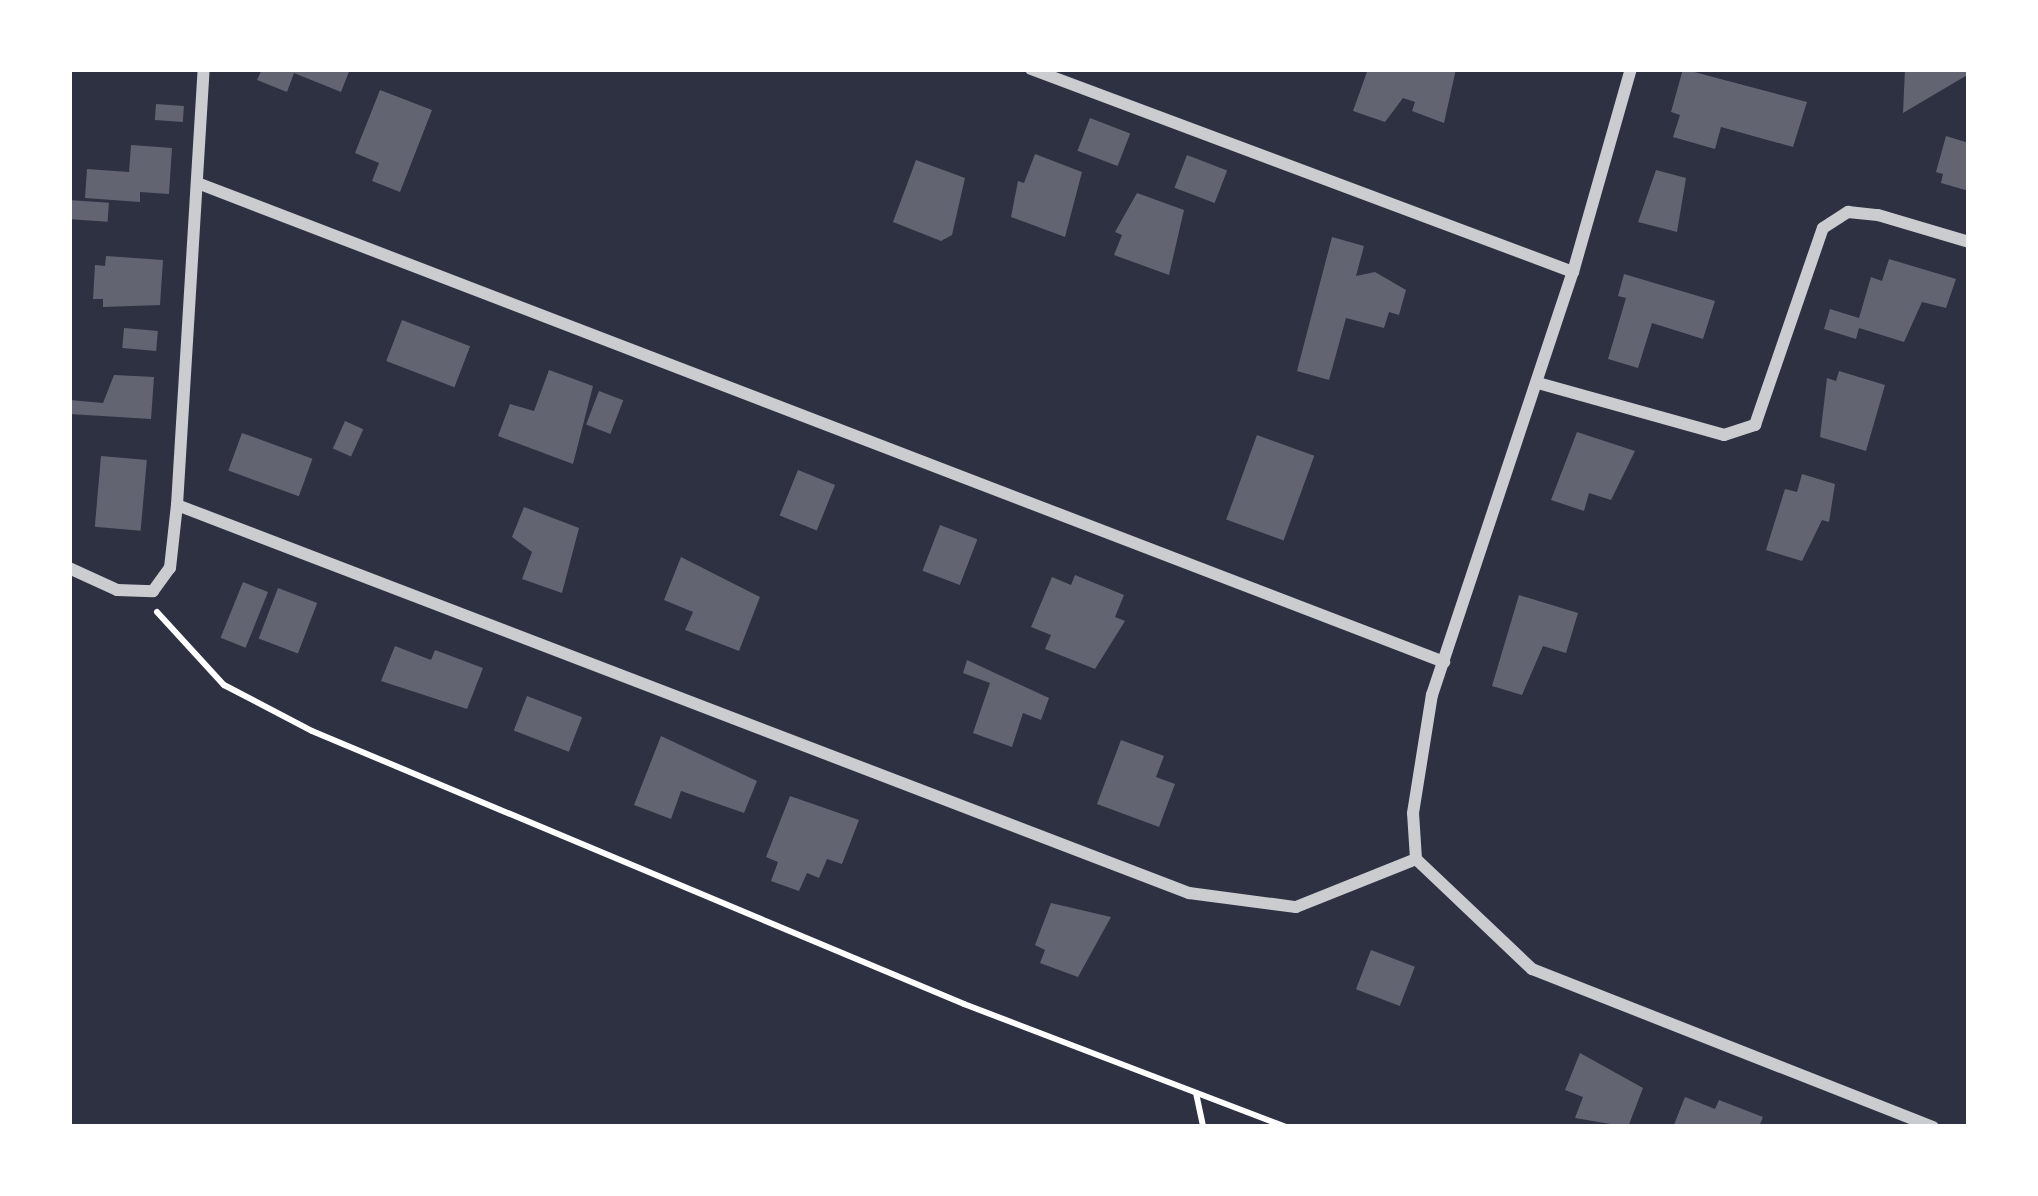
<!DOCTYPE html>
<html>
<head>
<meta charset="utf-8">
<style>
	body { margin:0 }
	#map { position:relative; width:2038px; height:1196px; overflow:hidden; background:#2d3142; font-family:"PT Sans",sans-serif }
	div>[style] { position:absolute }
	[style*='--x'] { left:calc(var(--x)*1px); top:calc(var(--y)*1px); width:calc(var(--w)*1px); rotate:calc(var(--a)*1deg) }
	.building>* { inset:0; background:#626471; transform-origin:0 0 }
	.path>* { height:6px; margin:-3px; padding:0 3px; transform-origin:3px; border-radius:3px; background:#fff }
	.minor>* { height:12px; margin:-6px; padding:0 6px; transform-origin:6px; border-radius:6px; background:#caccd0 }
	span { translate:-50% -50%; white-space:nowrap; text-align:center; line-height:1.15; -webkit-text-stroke:10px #fff; paint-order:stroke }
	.frame { position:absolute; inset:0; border:72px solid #fff; pointer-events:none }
</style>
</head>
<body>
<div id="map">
	<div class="building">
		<div style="clip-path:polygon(262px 69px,350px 69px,341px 92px,294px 73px,287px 92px,257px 80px)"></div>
		<div style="clip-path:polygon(1368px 69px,1456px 69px,1444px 123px,1412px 111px,1415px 102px,1403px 98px,1385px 122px,1353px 111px)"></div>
		<div style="clip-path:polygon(1683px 69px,1807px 102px,1793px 147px,1721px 127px,1715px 149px,1673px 137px,1680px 115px,1671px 112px)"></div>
		<div style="clip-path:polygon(1905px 69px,1969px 69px,1969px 74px,1903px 113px)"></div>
		<div style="clip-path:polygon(380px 90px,432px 110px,400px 192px,372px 181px,379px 163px,355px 153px)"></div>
		<div style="left:156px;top:104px;width:28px;height:16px;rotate:4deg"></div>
		<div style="left:1090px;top:118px;width:43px;height:35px;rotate:21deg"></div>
		<div style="clip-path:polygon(1946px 136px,1969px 143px,1969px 191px,1941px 183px,1943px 174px,1936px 172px)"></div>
		<div style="clip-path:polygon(131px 145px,172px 148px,169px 194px,140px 192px,140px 202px,85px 198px,87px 169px,129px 172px)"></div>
		<div style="clip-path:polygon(1035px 154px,1082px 172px,1065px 237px,1011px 217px,1018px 181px,1024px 183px)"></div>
		<div style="left:1187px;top:155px;width:43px;height:35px;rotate:21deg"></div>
		<div style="clip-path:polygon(916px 160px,965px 178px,952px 235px,941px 241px,893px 222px)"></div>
		<div style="clip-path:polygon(1656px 170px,1686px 178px,1677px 232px,1638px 222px)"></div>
		<div style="clip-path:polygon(1137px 193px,1184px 210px,1169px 275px,1114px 255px,1122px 235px,1115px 232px)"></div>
		<div style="left:69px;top:200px;width:40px;height:19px;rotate:4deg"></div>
		<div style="clip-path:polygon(1332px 237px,1364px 246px,1356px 276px,1375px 272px,1406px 290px,1399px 315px,1389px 312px,1384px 328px,1346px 318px,1329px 380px,1297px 371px)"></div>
		<div style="clip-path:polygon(106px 256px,163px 260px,160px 305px,103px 307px,103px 299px,93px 299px,95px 265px,105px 266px)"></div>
		<div style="clip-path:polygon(1889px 259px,1956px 279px,1946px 308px,1922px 302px,1904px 342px,1859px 328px,1856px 339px,1824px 329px,1830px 309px,1859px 318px,1871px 277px,1882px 281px)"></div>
		<div style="clip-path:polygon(1624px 274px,1715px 301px,1703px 339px,1652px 323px,1638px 368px,1608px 359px,1626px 298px,1618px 296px)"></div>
		<div style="left:402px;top:320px;width:73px;height:44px;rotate:21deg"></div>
		<div style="left:124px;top:328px;width:34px;height:20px;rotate:5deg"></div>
		<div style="clip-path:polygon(549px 370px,593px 386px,573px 464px,498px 436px,510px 404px,534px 411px)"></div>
		<div style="clip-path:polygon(1839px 371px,1885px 385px,1866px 451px,1820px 437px,1827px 378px,1836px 381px)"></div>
		<div style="clip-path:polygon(114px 375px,154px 377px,151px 419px,69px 414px,70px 400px,103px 403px)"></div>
		<div style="left:599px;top:391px;width:26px;height:36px;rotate:21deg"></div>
		<div style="left:345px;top:421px;width:20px;height:30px;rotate:24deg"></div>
		<div style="clip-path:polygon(1577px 432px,1635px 451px,1611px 500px,1589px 493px,1584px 511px,1551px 500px)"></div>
		<div style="left:242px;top:433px;width:75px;height:40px;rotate:20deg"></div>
		<div style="left:1257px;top:435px;width:61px;height:90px;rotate:20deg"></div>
		<div style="left:101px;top:456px;width:46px;height:71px;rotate:5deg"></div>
		<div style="left:798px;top:470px;width:40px;height:49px;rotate:22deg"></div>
		<div style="clip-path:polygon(1802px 474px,1835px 484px,1829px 522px,1822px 520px,1802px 561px,1766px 550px,1785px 489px,1797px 492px)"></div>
		<div style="clip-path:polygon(524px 507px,579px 528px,562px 593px,522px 579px,532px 552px,512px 537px)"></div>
		<div style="left:940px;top:525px;width:40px;height:49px;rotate:21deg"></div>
		<div style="clip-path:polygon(681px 557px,760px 597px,739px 651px,685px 630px,693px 612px,664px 600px)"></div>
		<div style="clip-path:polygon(1075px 575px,1124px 595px,1115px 617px,1125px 621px,1095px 669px,1045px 649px,1051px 635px,1031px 627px,1052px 577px,1071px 585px)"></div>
		<div style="left:243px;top:582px;width:27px;height:60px;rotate:22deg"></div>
		<div style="left:278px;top:588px;width:42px;height:54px;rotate:21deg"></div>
		<div style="clip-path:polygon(1519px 595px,1578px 613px,1566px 653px,1543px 646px,1522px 695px,1492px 686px)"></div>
		<div style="clip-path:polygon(395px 646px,431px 660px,435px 650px,483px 668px,467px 709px,381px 681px)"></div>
		<div style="clip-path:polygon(967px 660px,1049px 698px,1041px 720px,1023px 713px,1012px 747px,973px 733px,990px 683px,963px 673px)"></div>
		<div style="left:527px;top:696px;width:59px;height:37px;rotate:21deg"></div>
		<div style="clip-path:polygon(661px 736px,757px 781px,744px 813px,681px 791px,671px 819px,634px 805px)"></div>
		<div style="clip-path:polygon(1121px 740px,1164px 756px,1156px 777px,1175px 784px,1159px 827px,1097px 804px)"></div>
		<div style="clip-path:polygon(790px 796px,859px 820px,842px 864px,827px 859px,819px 878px,807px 873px,799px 891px,771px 881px,778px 862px,766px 857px)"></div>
		<div style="clip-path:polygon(1051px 903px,1111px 917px,1078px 977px,1040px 963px,1045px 950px,1035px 945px)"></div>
		<div style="left:1371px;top:950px;width:47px;height:42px;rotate:21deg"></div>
		<div style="clip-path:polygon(1580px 1053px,1643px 1088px,1628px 1127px,1575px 1118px,1583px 1097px,1565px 1090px)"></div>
		<div style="clip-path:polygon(1685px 1097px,1715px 1109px,1719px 1100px,1763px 1117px,1759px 1127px,1673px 1127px)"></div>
	</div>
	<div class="path">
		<div style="--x:157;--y:612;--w:99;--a:47.5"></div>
		<div style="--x:224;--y:685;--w:99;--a:27.6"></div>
		<div style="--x:312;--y:731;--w:707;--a:22.72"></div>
		<div style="--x:964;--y:1004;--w:345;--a:20.9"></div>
		<div style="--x:1196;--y:1093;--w:35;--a:78"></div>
	</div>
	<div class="minor">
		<div style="--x:1031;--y:69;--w:579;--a:20.53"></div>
		<div style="--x:200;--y:184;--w:1333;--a:21.02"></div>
		<div style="--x:1538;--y:383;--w:193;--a:15.6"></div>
		<div style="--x:1724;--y:435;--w:33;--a:-18"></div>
		<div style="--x:1755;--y:425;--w:208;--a:-71"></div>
		<div style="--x:1823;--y:228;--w:30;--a:-33"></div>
		<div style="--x:1848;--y:212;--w:30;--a:6"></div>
		<div style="--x:1878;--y:215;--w:95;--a:16.5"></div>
		<div style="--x:177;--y:505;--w:437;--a:-86.5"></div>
		<div style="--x:69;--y:568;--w:53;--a:24.6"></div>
		<div style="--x:117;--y:590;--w:36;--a:2"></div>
		<div style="--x:153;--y:591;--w:29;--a:-54"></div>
		<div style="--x:170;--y:568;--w:63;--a:-83.7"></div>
		<div style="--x:177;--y:505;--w:1084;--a:20.98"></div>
		<div style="--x:1189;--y:893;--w:108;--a:7.5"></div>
		<div style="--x:1296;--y:907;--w:129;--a:-21.8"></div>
		<div style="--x:1416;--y:859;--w:160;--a:43.5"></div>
		<div style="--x:1532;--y:969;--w:431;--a:21.5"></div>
		<div style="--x:1416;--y:859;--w:46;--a:-93.7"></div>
		<div style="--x:1413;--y:813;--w:120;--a:-80.9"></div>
		<div style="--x:1432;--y:695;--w:446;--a:-71.6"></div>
		<div style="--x:1573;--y:272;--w:211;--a:-74.1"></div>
	</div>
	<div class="frame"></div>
</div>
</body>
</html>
